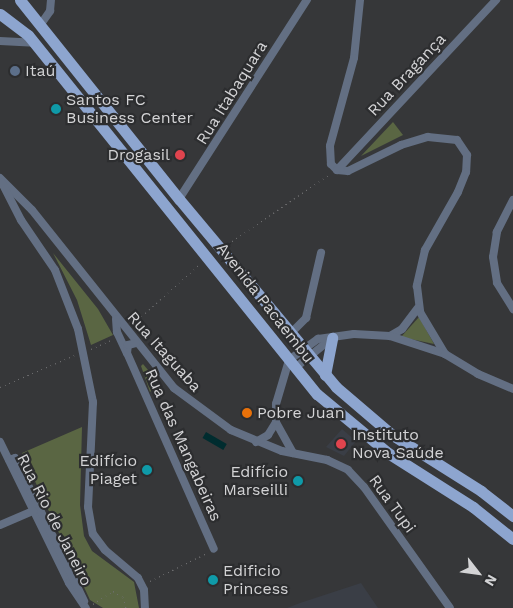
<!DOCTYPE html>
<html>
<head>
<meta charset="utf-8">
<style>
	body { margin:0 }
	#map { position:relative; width:513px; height:608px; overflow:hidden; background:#363739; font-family:"Work Sans",sans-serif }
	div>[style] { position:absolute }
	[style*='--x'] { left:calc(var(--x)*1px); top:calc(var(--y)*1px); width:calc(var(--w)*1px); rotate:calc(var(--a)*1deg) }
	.built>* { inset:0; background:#3a3e46 }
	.green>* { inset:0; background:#5a6643 }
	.water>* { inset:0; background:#002c2f; transform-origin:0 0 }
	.path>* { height:1px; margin-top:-0.5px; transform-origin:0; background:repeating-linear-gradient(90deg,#707072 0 1px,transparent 0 5px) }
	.street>* { height:8px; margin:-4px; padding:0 4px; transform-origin:4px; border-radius:4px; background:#636f83 }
	.primary>* { height:11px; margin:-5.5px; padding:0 5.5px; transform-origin:5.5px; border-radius:5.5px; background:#8da5cf }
	.dots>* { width:14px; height:14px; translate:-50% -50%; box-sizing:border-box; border:2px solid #2c2d2f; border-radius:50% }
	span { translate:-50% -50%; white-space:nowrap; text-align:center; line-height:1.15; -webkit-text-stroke:4.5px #2c2d2f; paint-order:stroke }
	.poi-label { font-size:16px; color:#d3d3d5 }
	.left { translate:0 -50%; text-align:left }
	.right { translate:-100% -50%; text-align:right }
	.street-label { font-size:16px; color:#d3d3d5 }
	.north { position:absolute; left:453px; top:548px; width:50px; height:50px; -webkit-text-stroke:4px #2c2d2f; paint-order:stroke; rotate:120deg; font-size:14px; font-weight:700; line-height:20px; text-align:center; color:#d3d3d5 }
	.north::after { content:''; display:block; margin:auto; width:18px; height:22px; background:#d3d3d5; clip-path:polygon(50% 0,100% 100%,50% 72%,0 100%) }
</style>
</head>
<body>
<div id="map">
	<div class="built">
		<div style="clip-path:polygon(342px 429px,356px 441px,344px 456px,326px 447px)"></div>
		<div style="clip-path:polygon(361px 583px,378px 608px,287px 608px,300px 603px)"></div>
	</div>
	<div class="green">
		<div style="clip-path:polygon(393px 122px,403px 135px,361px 156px)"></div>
		<div style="clip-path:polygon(53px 253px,98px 309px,113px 335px,91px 345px,77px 300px)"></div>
		<div style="clip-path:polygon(419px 317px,433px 342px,434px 344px,401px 337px)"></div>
		<div style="clip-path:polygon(143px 364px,159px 383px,150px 392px,141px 366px)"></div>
		<div style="clip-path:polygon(82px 427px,80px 505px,84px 536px,92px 551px,134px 582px,139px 608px,103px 608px,90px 600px,22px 453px)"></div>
	</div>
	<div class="water">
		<div style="left:206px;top:432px;width:24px;height:7px;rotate:30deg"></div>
	</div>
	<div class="path">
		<div style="--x:228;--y:244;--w:124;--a:-34.5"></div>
		<div style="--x:134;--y:323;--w:89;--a:-41.8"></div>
		<div style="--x:91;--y:349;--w:22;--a:-24"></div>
		<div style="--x:0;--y:387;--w:82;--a:-23.1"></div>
		<div style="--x:150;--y:581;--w:64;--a:-26.2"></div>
		<div style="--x:93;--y:604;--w:24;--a:-33"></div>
		<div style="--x:113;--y:591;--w:12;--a:31"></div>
		<div style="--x:123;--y:597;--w:11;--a:75"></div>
	</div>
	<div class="street">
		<div style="--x:360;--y:0;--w:58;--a:95.9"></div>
		<div style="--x:354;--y:58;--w:91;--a:105.3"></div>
		<div style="--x:330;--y:146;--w:18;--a:87"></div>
		<div style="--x:331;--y:164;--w:8;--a:45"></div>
		<div style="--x:337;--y:170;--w:11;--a:5"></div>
		<div style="--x:348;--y:171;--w:59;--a:-26.1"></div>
		<div style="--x:401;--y:145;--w:28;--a:-17"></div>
		<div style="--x:428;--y:137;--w:29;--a:6"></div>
		<div style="--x:457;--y:140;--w:18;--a:56"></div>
		<div style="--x:467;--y:155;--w:17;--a:93"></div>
		<div style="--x:466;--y:172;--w:22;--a:112"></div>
		<div style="--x:458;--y:192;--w:67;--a:119.6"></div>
		<div style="--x:425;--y:250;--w:37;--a:103"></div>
		<div style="--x:417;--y:286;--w:26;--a:83"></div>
		<div style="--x:420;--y:312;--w:49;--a:59.2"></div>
		<div style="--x:41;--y:24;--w:16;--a:-55"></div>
		<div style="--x:50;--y:11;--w:11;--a:-85"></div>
		<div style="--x:0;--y:41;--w:34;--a:3"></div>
		<div style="--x:337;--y:170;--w:233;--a:-46.9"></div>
		<div style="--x:0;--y:178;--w:45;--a:45"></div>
		<div style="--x:32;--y:210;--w:228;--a:51.4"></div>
		<div style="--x:174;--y:388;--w:71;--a:36.4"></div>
		<div style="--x:231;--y:430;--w:55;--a:22.4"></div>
		<div style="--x:282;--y:451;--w:46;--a:11.3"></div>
		<div style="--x:327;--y:460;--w:23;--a:25"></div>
		<div style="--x:348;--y:470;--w:23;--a:47"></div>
		<div style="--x:364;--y:487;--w:148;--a:54.6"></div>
		<div style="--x:2;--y:183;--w:42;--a:62.8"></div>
		<div style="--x:21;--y:220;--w:60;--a:55.8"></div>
		<div style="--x:55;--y:270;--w:63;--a:68.7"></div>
		<div style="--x:78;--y:329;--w:75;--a:78.4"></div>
		<div style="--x:93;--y:402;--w:105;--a:92.7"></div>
		<div style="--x:88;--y:507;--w:27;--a:80"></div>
		<div style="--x:93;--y:534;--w:20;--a:53"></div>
		<div style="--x:105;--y:550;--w:43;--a:40.3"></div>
		<div style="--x:138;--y:578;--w:13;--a:63"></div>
		<div style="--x:144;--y:590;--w:18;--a:87"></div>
		<div style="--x:179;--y:199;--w:237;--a:-57.3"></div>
		<div style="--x:513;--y:200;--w:36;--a:117"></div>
		<div style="--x:497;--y:232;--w:25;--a:99"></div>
		<div style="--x:493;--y:257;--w:26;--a:81"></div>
		<div style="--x:497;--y:283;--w:31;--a:58"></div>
		<div style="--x:116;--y:319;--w:13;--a:86"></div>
		<div style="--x:117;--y:332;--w:23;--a:65"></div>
		<div style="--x:127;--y:353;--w:8;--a:-83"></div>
		<div style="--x:128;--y:345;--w:8;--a:-14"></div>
		<div style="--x:290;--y:334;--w:23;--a:-45"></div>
		<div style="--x:306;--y:318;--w:67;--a:-77"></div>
		<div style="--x:390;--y:336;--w:14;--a:-30"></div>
		<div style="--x:402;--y:329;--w:26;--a:-53"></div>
		<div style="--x:127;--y:353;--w:214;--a:66.1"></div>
		<div style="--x:295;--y:368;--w:48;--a:-39"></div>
		<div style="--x:0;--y:442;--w:157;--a:63.9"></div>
		<div style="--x:69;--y:583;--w:30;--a:56"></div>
		<div style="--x:256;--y:442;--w:14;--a:-30"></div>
		<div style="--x:268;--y:435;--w:15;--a:-58"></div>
		<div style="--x:293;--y:453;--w:35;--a:-119"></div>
		<div style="--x:276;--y:422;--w:18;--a:-90"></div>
		<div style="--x:276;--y:404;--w:46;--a:-73.5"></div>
		<div style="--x:289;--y:360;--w:36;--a:-36"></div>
		<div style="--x:318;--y:339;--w:36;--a:-8"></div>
		<div style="--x:354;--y:334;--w:36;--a:3"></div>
		<div style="--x:390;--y:336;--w:58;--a:18.1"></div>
		<div style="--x:445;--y:354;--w:39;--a:31"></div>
		<div style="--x:478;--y:374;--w:38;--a:23"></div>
		<div style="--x:9;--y:460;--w:6;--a:-18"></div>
		<div style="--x:15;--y:458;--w:159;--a:64.2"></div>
		<div style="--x:0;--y:525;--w:36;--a:-23"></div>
	</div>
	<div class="primary">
		<div style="--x:20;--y:0;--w:255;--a:51.4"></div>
		<div style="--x:179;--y:199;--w:245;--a:50.1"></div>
		<div style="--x:336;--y:387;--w:72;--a:40.5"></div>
		<div style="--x:391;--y:434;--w:107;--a:32.3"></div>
		<div style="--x:481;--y:491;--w:41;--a:38"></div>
		<div style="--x:0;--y:14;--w:35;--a:37"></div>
		<div style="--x:28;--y:35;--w:461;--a:51.2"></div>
		<div style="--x:317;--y:394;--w:92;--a:39.7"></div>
		<div style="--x:388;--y:453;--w:101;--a:32.4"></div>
		<div style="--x:473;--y:507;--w:51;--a:38.7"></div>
		<div style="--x:325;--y:375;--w:38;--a:-79"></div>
	</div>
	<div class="dots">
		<div style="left:15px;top:71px;background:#5c6f8a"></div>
		<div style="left:56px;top:109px;background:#0f9aa8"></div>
		<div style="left:180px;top:155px;background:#e0444e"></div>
		<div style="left:247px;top:413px;background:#e8710a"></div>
		<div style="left:341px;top:444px;background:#e0444e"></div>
		<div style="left:147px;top:470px;background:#0f9aa8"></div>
		<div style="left:298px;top:481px;background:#0f9aa8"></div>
		<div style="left:213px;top:580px;background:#0f9aa8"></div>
	</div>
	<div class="poi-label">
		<span class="left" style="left:25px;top:71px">Itaú</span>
		<span class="left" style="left:66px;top:109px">Santos FC<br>Business Center</span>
		<span class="right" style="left:170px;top:155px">Drogasil</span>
		<span class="left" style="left:257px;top:413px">Pobre Juan</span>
		<span class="left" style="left:352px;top:444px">Instituto<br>Nova Saúde</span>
		<span class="right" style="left:137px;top:470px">Edifício<br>Piaget</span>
		<span class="right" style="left:288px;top:481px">Edifício<br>Marseilli</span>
		<span class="left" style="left:223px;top:580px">Edificio<br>Princess</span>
	</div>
	<div class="street-label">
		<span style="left:407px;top:75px;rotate:-47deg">Rua Bragança</span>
		<span style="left:232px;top:93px;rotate:-58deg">Rua Itabaquara</span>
		<span style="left:265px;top:303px;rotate:52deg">Avenida Pacaembu</span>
		<span style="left:164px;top:352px;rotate:48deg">Rua Itaguaba</span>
		<span style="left:183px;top:445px;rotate:66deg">Rua das Mangabeiras</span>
		<span style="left:392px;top:504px;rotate:54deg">Rua Tupi</span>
		<span style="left:54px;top:520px;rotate:63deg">Rua Rio de Janeiro</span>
	</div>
	<div class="north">N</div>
</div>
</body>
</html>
